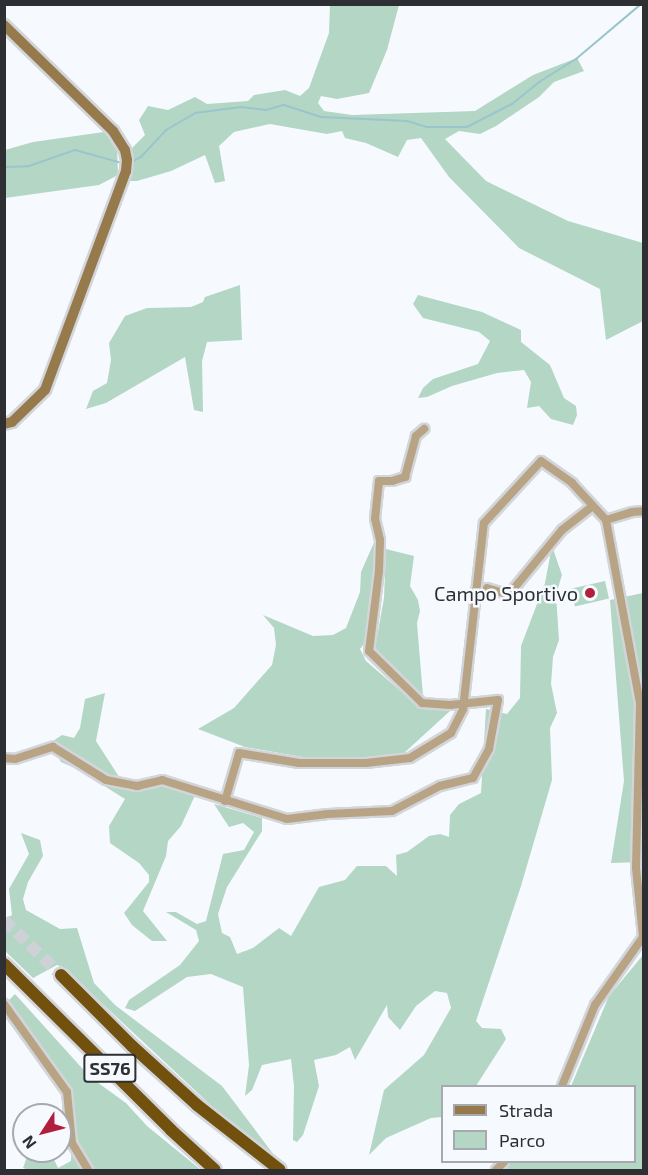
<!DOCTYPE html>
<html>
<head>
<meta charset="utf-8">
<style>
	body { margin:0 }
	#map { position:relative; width:648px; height:1175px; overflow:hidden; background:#f6faff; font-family:"Exo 2",sans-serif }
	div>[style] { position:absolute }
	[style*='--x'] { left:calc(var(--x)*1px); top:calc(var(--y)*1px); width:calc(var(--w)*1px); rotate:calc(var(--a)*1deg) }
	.green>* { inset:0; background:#b3d6c5; transform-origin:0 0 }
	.stream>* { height:2px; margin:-1px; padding:0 1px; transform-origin:1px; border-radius:1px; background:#9ac5cd }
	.trunk-tunnel>* { height:12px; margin-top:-6px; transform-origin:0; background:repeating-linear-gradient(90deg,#ced1d6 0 12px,transparent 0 18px) }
	.roads { filter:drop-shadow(2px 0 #d2d5da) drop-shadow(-2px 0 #d2d5da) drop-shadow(0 2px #d2d5da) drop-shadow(0 -2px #d2d5da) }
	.minor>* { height:8px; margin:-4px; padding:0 4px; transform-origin:4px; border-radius:4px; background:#b8a485 }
	.secondary>* { height:10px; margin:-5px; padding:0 5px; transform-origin:5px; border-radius:5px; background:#977a4c }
	.trunk>* { height:12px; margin:-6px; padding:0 6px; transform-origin:6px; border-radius:6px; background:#72500e }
	.dots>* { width:16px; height:16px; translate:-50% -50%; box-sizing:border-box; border:3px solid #f6faff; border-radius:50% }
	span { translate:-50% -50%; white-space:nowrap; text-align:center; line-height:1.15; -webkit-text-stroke:5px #f6faff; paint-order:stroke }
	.shield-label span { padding:2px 4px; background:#f6faff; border:2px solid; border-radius:4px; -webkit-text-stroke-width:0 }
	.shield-label { font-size:18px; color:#2d2f32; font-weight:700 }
	.poi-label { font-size:20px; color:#2d2f32 }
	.right { translate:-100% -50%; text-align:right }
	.frame { position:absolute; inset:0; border:6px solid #2d2f32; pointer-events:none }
	.legend { position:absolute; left:441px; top:1085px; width:195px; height:78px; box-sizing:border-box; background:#f6faff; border:2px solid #a6a9ad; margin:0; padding:8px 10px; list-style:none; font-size:18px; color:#2d2f32 }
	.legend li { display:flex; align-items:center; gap:12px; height:30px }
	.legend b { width:30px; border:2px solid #a6a9ad }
	.north { position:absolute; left:12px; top:1103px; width:60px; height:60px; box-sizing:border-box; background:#f6faff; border:2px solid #a6a9ad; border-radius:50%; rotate:234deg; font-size:16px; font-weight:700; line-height:24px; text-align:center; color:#2d2f32 }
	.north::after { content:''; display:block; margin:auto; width:21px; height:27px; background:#b21f3d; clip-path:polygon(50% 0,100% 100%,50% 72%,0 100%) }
</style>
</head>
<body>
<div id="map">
	<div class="green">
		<div style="clip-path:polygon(330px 5px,399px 5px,387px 50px,369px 93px,337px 99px,321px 96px,318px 103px,324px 111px,352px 115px,475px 111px,533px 75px,577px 58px,584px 71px,554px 82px,539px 97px,496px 126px,480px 134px,459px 131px,445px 139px,486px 181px,568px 221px,643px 243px,643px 321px,606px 340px,600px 289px,519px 248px,449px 177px,421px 138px,407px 140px,398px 157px,366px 143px,345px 138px,342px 131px,327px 134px,270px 124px,234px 132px,219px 146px,225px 181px,215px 183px,205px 155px,171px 171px,137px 181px,128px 181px,131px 172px,132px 148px,145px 135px,139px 120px,148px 106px,168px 110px,195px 97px,207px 104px,248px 101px,254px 95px,285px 90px,300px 96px,309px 88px,329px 33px)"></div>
		<div style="clip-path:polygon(104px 132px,117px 145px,118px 175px,99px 185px,5px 198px,5px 150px,33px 142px)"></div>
		<div style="clip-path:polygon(240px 285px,242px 340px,207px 342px,202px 361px,203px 412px,194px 410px,185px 357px,106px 403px,86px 409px,93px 391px,107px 383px,111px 360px,109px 343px,125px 316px,147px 308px,191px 307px,203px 302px,205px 297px)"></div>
		<div style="clip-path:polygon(418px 295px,482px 312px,521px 330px,521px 342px,550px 365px,564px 398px,576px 406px,577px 415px,573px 425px,551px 419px,539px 406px,527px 408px,531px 382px,524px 370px,497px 373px,452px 386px,427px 397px,418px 398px,423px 388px,433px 379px,478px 364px,490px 341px,479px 332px,423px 318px,413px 304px)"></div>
		<div style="clip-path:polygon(376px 538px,376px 573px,367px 640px,360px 649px,366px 661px,418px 706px,450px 711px,404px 753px,395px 757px,342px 764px,245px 747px,198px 729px,234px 708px,272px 665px,276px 645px,274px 628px,263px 615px,313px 636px,333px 635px,346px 628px,360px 592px,361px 572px)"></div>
		<div style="clip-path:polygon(552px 546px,562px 575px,556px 594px,559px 640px,553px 657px,551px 684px,557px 713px,550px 728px,552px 780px,521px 886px,476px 1021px,482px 1028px,501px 1029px,506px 1039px,476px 1086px,442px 1086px,442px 1117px,431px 1118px,386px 1138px,369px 1155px,384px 1090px,424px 1055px,451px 1008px,447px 993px,435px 991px,416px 1006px,400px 1030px,388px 1017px,387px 1005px,355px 1060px,350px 1047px,336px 1055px,314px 1060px,319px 1086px,303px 1135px,297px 1142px,293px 1140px,294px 1086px,291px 1059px,262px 1065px,252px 1090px,245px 1096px,249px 1065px,243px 987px,211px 974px,187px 977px,135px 1011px,125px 1008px,129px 1000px,180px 965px,199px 941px,196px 930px,166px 912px,176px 912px,197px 924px,206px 921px,223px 854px,244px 850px,254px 832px,243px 823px,229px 827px,214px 804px,262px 818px,262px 831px,227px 887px,218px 914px,222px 933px,230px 937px,237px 954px,253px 948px,279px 928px,291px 936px,319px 887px,345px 880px,357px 866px,386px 866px,397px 876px,396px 855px,407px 852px,429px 836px,440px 834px,449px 837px,450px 815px,459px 804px,481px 793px,486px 709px,507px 714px,520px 698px,521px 646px,545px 583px)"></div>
		<div style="clip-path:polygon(386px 549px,414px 556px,410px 586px,418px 600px,420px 611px,417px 623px,423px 696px,375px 648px,384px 598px)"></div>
		<div style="left:605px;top:581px;width:18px;height:35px;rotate:77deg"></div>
		<div style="clip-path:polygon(643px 593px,643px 862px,611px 863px,624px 781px,610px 600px)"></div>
		<div style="clip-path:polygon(105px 693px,96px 741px,123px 783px,172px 783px,197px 791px,181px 826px,168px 841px,166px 856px,143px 911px,167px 941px,152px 941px,132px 925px,124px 913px,149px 882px,149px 875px,139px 863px,110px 843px,109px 826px,125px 799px,77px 769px,61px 762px,50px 743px,62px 735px,74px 738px,80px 728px,85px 699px)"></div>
		<div style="clip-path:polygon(21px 833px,40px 840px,43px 856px,28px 882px,23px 899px,26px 910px,60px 929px,77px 928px,94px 983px,115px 1005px,222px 1086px,274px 1155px,215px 1109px,63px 967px,57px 965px,33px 978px,5px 951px,5px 919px,12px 915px,9px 889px,29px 854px)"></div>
		<div style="clip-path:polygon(643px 955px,643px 1170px,500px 1170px,505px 1162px,634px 1162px,634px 1086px,571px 1086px,609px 996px)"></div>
		<div style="clip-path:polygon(15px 994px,90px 1077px,126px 1103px,147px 1126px,201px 1170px,29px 1170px,23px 1168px,29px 1151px,50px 1151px,58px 1168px,71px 1161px,72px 1139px,70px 1089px,7px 1002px)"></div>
	</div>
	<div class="stream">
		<div style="--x:130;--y:163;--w:13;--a:-29"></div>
		<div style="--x:141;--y:157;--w:37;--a:-47"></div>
		<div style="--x:166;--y:130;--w:34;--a:-30"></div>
		<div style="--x:195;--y:113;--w:46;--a:-7.4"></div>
		<div style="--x:241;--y:107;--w:25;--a:7"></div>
		<div style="--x:266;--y:110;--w:19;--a:-16"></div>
		<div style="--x:284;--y:105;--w:39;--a:18"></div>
		<div style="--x:321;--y:117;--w:86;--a:2.7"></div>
		<div style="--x:407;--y:121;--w:21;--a:17"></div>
		<div style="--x:427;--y:127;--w:40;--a:0"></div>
		<div style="--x:467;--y:127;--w:51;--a:-27.1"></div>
		<div style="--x:512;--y:104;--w:35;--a:-39"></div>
		<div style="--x:539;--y:82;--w:44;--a:-31.9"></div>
		<div style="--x:576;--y:59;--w:85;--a:-40.2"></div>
		<div style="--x:4;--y:167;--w:25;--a:-2"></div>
		<div style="--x:29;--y:166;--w:49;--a:-19.2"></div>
		<div style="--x:75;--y:150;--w:49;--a:15.5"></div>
	</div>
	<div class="trunk-tunnel">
		<div style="--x:4;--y:920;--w:79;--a:44"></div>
	</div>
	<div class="roads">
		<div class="minor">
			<div style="--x:606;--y:520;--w:27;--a:-17"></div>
			<div style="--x:632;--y:512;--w:12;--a:-5"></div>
			<div style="--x:487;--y:588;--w:21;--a:17"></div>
			<div style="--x:507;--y:594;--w:4;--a:-27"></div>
			<div style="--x:511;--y:592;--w:80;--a:-50.6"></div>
			<div style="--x:562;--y:530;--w:39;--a:-38"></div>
			<div style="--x:4;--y:758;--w:11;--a:5"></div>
			<div style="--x:15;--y:759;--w:40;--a:-18"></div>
			<div style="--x:53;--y:747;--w:62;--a:31.9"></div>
			<div style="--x:106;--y:780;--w:32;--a:11"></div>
			<div style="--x:137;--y:786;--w:26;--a:-13"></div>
			<div style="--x:162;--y:780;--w:131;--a:17.3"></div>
			<div style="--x:287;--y:819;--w:41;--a:-7"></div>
			<div style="--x:328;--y:814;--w:64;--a:-2.7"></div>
			<div style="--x:392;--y:811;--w:54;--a:-27.5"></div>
			<div style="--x:440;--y:786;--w:34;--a:-14"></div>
			<div style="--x:473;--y:778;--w:33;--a:-61"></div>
			<div style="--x:489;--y:749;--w:50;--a:-79.6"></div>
			<div style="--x:498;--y:700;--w:48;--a:174.1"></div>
			<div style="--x:450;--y:705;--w:28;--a:-176"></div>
			<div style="--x:422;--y:703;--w:74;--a:-135.5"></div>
			<div style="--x:369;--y:651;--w:81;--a:-82.9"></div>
			<div style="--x:379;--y:571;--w:31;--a:-88"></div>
			<div style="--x:380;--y:540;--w:22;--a:-103"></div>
			<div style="--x:375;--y:519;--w:38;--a:-84"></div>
			<div style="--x:379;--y:481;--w:13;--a:0"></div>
			<div style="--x:392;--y:481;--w:14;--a:-17"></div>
			<div style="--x:405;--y:477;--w:42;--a:-75"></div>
			<div style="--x:416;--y:436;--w:11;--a:-41"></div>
			<div style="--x:225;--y:801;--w:50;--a:-73.7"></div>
			<div style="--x:239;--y:753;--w:61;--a:9.5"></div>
			<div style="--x:299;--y:763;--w:67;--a:0"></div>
			<div style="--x:366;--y:763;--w:44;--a:-6.5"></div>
			<div style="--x:410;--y:758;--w:48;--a:-31.4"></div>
			<div style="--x:451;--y:733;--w:27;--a:-63"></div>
			<div style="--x:463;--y:709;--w:187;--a:-83.6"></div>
			<div style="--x:484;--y:523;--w:84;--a:-47.4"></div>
			<div style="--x:541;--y:461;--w:38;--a:35"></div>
			<div style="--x:572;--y:483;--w:50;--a:47.4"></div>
			<div style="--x:606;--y:520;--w:186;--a:79.5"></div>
			<div style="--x:640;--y:703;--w:165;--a:91.4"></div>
			<div style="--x:636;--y:868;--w:69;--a:84.2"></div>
			<div style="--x:643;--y:937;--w:83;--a:125.2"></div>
			<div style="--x:595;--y:1005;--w:87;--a:112.2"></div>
			<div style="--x:4;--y:1004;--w:108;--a:54.4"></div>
			<div style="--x:67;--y:1092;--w:51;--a:84.4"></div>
			<div style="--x:72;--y:1143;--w:31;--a:59"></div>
			<div style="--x:496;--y:1170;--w:11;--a:-45"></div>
		</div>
		<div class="secondary">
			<div style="--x:4;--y:25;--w:152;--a:44.2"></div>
			<div style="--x:113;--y:131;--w:22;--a:58"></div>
			<div style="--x:125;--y:150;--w:10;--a:79"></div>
			<div style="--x:127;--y:160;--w:11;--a:95"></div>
			<div style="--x:126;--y:171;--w:233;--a:110.3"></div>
			<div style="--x:45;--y:390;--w:46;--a:135.9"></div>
			<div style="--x:12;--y:422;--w:8;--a:166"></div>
		</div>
		<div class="trunk">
			<div style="--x:4;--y:964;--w:235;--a:44.8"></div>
			<div style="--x:171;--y:1130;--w:59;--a:42.3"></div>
			<div style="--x:61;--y:975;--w:100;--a:45"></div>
			<div style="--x:132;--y:1046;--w:88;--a:42.2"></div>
			<div style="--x:197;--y:1105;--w:105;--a:38.1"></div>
		</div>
	</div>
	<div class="dots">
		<div style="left:590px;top:593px;background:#b21f3d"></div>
	</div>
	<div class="shield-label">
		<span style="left:110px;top:1068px">SS76</span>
	</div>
	<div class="poi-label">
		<span class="right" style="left:578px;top:593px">Campo Sportivo</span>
	</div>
	<div class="frame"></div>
	<ul class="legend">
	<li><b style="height:8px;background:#977a4c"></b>Strada</li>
	<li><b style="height:16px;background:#b3d6c5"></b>Parco</li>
	</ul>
	<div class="north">N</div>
</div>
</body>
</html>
